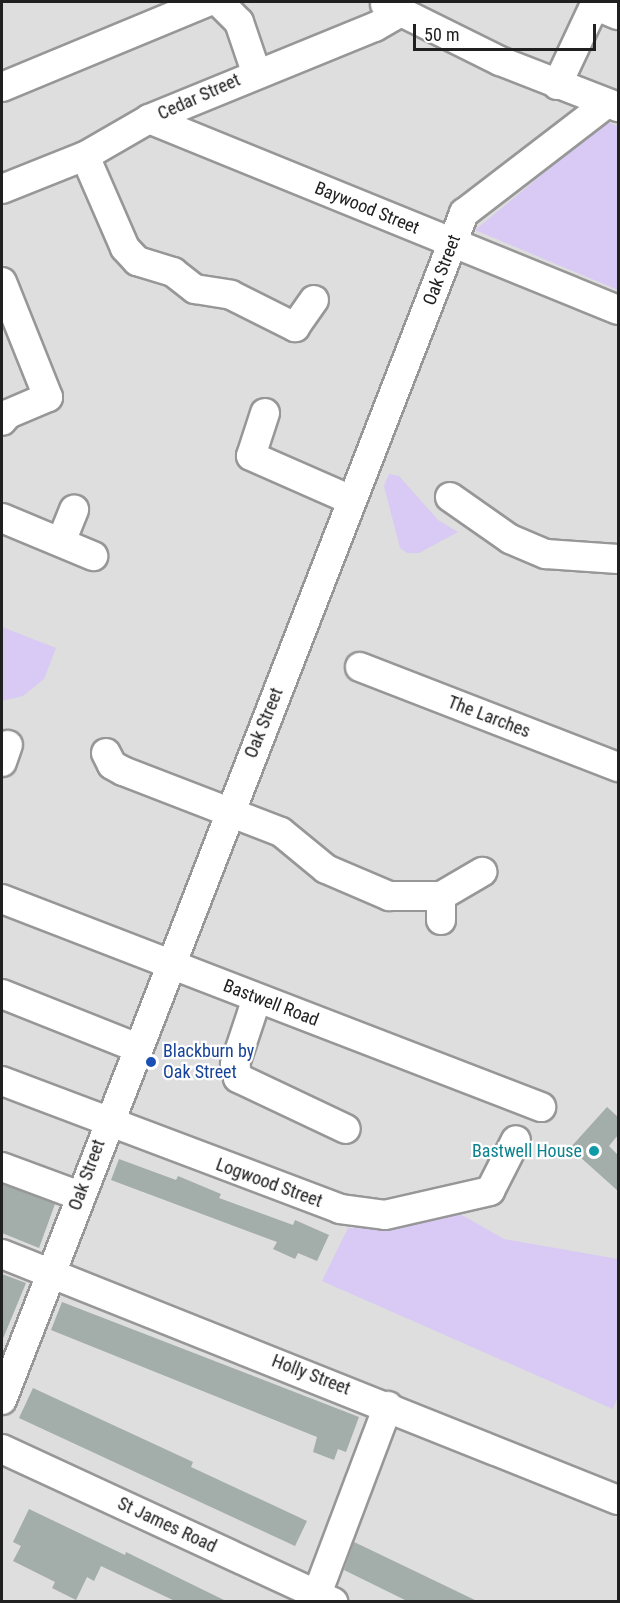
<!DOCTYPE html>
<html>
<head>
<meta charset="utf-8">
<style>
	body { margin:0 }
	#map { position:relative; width:620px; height:1603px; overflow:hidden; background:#e7efef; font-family:"Roboto Condensed",sans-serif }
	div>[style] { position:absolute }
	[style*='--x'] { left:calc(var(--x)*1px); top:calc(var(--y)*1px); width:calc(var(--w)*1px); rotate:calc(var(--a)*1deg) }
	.residential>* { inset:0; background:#dddedd; transform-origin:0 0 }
	.park>* { inset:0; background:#d8caf4 }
	.building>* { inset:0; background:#a3adaa }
	.roads { filter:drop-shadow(2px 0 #979797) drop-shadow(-2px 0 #979797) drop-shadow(0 2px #979797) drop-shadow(0 -2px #979797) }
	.minor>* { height:28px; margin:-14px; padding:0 14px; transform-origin:14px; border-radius:14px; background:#fff }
	.dots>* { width:16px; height:16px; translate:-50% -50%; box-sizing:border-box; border:3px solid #fff; border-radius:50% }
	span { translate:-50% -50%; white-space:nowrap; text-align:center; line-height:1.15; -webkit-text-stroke:4.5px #fff; paint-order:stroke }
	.street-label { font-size:18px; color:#202020 }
	.transit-label { font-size:18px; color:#164399 }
	.left { translate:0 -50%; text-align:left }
	.culture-label { font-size:18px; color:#0d838f }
	.right { translate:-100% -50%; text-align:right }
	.frame { position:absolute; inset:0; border:3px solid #202020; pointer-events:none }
	.scale { position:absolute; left:413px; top:24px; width:183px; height:27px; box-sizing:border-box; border:3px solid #202020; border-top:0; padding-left:8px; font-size:18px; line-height:21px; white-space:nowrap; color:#202020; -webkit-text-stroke:4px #fff; paint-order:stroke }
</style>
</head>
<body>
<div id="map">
	<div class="residential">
		<div style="left:2px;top:2px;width:616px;height:1599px"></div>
	</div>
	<div class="park">
		<div style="clip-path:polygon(606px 122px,618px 126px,618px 290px,475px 230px)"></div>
		<div style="clip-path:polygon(389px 474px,399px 476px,438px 520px,458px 532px,419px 553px,407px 553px,400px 548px,384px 486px)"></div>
		<div style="clip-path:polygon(2px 627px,56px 648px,44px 679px,23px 696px,2px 701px)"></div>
		<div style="clip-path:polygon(460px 1214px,504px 1239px,618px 1259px,618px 1396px,613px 1409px,322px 1281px,348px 1228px,385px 1228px)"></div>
	</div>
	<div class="building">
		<div style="clip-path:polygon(607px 1107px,618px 1117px,618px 1135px,609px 1146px,618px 1155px,618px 1191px,570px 1148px)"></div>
		<div style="clip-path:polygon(119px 1159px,176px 1180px,178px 1176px,221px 1194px,219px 1198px,293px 1225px,295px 1220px,329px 1235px,317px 1261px,298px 1253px,295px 1259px,273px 1249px,277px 1242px,111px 1180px)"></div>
		<div style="clip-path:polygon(2px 1184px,55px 1204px,39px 1248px,2px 1233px)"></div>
		<div style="clip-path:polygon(2px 1274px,26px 1283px,2px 1341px)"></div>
		<div style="clip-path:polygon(62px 1302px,359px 1417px,346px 1452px,338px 1449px,334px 1460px,313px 1452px,317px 1437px,51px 1330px)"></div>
		<div style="clip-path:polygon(33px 1388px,193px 1462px,191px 1467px,307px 1521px,295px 1546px,19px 1418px)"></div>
		<div style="clip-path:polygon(29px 1509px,125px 1555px,126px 1552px,228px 1602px,177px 1602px,101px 1566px,94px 1581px,87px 1577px,76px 1600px,52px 1588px,55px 1582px,13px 1561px,21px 1546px,13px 1542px)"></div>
		<div style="clip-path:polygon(354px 1542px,375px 1552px,479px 1602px,409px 1602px,344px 1570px)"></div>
	</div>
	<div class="roads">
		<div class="minor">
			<div style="--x:219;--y:2;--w:28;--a:45"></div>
			<div style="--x:239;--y:22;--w:53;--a:71.2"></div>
			<div style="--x:385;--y:4;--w:128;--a:26.4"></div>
			<div style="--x:500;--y:61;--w:127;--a:21.3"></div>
			<div style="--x:594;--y:5;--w:26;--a:23"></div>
			<div style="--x:557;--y:85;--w:92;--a:-64.8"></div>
			<div style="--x:2;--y:87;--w:222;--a:-22.5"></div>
			<div style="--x:149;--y:119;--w:506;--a:22.16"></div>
			<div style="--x:85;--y:156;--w:100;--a:66.5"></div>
			<div style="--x:125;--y:248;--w:18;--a:47"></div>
			<div style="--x:137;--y:261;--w:38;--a:17"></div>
			<div style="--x:173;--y:272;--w:28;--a:38"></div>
			<div style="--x:195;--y:289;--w:36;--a:9"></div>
			<div style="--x:231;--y:295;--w:72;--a:26.6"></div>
			<div style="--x:295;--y:327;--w:33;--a:-55"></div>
			<div style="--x:2;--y:189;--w:89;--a:-21.7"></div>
			<div style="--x:85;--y:156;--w:74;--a:-30"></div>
			<div style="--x:149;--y:119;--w:244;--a:-22.2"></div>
			<div style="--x:375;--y:27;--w:28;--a:-30"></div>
			<div style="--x:2;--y:282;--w:124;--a:68.2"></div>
			<div style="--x:48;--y:397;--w:43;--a:157"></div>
			<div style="--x:8;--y:414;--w:9;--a:131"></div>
			<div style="--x:265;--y:413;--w:45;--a:108"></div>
			<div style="--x:251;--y:456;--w:109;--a:23.7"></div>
			<div style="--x:450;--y:497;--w:73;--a:35"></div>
			<div style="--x:510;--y:539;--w:39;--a:23"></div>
			<div style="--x:546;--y:554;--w:72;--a:4"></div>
			<div style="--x:2;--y:518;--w:99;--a:22.7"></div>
			<div style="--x:61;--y:542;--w:35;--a:-68"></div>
			<div style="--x:360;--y:667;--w:277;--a:21.2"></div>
			<div style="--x:106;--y:753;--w:13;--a:63"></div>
			<div style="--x:112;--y:765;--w:13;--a:29"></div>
			<div style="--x:123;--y:771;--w:169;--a:21.1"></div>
			<div style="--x:281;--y:832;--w:58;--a:39.4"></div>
			<div style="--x:326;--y:869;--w:69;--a:23.2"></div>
			<div style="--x:389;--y:896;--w:52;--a:0"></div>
			<div style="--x:441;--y:896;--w:48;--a:-30.3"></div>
			<div style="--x:2;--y:762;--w:18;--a:-71"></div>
			<div style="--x:2;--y:899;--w:578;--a:21.1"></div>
			<div style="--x:441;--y:920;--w:24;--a:-90"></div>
			<div style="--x:2;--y:994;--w:146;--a:21.7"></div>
			<div style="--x:257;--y:998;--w:70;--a:108.4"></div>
			<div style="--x:235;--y:1064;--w:14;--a:78"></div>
			<div style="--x:238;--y:1078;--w:119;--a:25.3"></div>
			<div style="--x:2;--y:1081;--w:361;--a:20.7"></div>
			<div style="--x:340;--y:1209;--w:45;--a:7.6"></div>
			<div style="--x:385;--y:1215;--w:108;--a:-12.9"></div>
			<div style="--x:490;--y:1191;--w:57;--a:-63"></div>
			<div style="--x:2;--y:1167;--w:83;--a:20.4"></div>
			<div style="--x:2;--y:1254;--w:663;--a:21.77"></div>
			<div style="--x:2;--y:1400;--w:1274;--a:-68.73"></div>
			<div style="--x:464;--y:213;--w:179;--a:-37.5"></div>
			<div style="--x:2;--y:1449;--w:365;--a:24.8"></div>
			<div style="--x:317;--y:1594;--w:201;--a:-69.3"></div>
		</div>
	</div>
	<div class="dots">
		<div style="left:151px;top:1062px;background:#1a4fb4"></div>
		<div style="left:594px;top:1151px;background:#0f9aa8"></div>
	</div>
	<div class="street-label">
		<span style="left:199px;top:97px;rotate:-24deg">Cedar Street</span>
		<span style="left:367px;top:208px;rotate:22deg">Baywood Street</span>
		<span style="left:442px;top:270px;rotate:-69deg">Oak Street</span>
		<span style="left:489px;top:717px;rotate:21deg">The Larches</span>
		<span style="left:264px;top:723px;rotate:-68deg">Oak Street</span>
		<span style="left:271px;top:1003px;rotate:21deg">Bastwell Road</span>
		<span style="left:87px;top:1175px;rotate:-70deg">Oak Street</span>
		<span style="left:269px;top:1183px;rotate:20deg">Logwood Street</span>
		<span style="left:311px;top:1375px;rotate:21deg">Holly Street</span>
		<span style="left:167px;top:1525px;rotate:25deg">St James Road</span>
	</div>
	<div class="transit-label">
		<span class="left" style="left:163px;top:1062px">Blackburn by<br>Oak Street</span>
	</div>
	<div class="culture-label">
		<span class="right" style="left:582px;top:1151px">Bastwell House</span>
	</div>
	<div class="frame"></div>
	<div class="scale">50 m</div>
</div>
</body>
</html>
